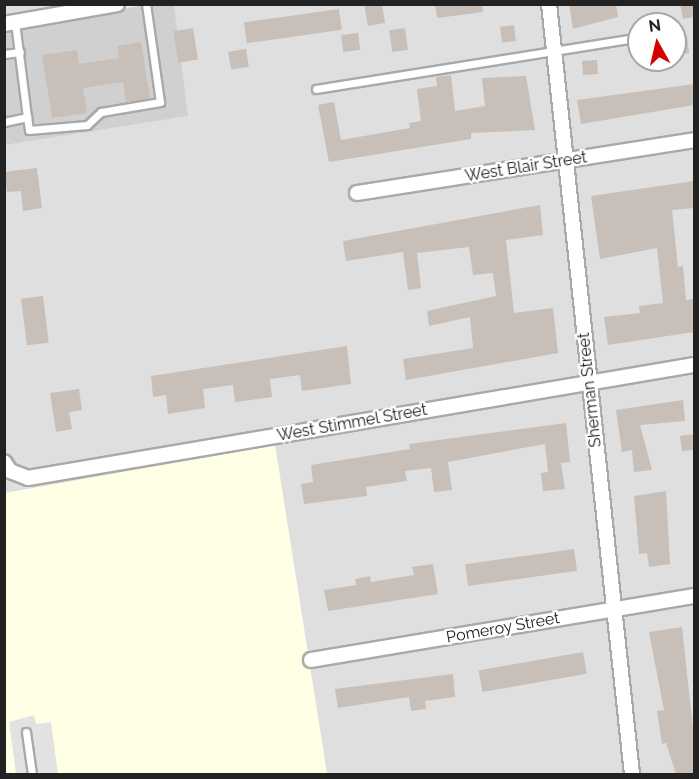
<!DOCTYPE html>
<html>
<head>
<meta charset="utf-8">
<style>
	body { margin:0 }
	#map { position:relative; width:699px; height:779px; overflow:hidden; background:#f2efe9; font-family:Raleway,sans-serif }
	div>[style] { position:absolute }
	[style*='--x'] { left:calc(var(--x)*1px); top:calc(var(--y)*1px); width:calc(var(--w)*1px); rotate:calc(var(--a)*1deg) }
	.residential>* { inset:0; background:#e0dfdf }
	.education>* { inset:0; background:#ffffe5 }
	.religious>* { inset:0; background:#d0d0d0 }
	.parking>* { inset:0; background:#e2e2e2 }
	.building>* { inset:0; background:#c7bfb8; transform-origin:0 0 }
	.roads { filter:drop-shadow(2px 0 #a9a9a9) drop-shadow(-2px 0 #a9a9a9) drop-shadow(0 2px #a9a9a9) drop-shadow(0 -2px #a9a9a9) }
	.service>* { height:7px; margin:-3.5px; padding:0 3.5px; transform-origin:3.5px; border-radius:3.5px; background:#fff }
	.minor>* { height:14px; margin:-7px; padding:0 7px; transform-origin:7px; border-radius:7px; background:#fff }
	span { translate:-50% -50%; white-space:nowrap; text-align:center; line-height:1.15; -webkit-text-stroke:4.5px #fff; paint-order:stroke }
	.street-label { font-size:16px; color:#222 }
	.frame { position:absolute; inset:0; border:6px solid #222; pointer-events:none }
	.north { position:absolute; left:627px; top:12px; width:60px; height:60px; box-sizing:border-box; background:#fff; border:2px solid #a7a7a7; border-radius:50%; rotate:352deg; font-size:16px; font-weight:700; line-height:24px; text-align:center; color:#222 }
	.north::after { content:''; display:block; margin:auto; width:21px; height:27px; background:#d40000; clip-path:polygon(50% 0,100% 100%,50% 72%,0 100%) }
</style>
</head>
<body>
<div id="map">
	<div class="residential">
		<div style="clip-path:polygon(5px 5px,94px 5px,5px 20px)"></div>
		<div style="clip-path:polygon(evenodd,174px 5px,694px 5px,694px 774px,327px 774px,275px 445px,5px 493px,5px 145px,187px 116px,174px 5px,639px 24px,675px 24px,675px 60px,639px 60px,639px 24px)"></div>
	</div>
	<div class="education">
		<div style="clip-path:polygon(275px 445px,327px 774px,5px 774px,5px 493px)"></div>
	</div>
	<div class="religious">
		<div style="clip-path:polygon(145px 5px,174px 5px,188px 116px,5px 145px,5px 28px)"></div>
	</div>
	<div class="parking">
		<div style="clip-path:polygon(34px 715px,36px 724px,51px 722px,58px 774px,16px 774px,9px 722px)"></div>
	</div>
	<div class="building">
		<div style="clip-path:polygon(364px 4px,382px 4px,385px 23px,368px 26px)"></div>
		<div style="clip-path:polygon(435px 4px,482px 4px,483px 12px,437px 18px)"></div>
		<div style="clip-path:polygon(569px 4px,616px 4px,618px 17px,573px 29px)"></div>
		<div style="clip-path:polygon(680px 4px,694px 4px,694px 17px,683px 19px)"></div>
		<div style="left:339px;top:9px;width:21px;height:96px;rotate:82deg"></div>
		<div style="left:514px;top:25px;width:16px;height:14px;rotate:83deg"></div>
		<div style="left:193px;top:28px;width:32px;height:20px;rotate:81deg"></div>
		<div style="left:405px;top:28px;width:22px;height:16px;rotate:82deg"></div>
		<div style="left:358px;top:33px;width:17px;height:17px;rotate:83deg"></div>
		<div style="clip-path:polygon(687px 35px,689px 53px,675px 55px,675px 37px)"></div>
		<div style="clip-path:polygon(141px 42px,150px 98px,126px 102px,123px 82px,83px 88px,87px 113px,52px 118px,42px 55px,77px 50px,79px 64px,119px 58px,117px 46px)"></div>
		<div style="left:246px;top:49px;width:18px;height:18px;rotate:81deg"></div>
		<div style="left:597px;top:60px;width:14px;height:15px;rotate:86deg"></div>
		<div style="clip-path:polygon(451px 75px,455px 111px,485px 106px,482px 78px,526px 76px,535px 130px,471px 133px,471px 139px,329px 162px,318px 105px,334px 102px,341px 140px,410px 128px,409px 123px,421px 121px,417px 89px,437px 86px,436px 77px)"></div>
		<div style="clip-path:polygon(694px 84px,694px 105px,581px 124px,577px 100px)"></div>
		<div style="clip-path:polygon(37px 168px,42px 208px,23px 211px,21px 191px,7px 192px,4px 172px)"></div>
		<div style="clip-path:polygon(694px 181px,694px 208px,672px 210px,678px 267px,683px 266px,686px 300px,693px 299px,694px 332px,608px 345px,604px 317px,640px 313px,639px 306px,663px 303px,657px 248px,600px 259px,591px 196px)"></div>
		<div style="clip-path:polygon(540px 205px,543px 235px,506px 240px,514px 313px,553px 308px,558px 353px,406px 380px,403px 359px,473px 348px,470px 317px,429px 326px,427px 311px,496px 296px,493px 273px,473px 275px,469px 247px,417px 253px,421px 288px,408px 290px,403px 252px,346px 261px,343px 241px)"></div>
		<div style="left:43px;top:296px;width:47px;height:22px;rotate:83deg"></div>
		<div style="clip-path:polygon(347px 346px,351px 384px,302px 391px,300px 375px,270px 379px,272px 397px,235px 402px,233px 385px,203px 389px,205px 408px,168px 414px,166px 395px,153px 397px,151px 376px)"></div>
		<div style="clip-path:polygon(79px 389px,82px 410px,69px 412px,72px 429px,56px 432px,50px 393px)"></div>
		<div style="clip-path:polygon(683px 400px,685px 421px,640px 425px,652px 470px,634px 472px,632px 450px,622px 452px,616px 410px)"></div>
		<div style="clip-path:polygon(566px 423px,570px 462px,561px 463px,565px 489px,543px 491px,541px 473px,548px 472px,545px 444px,448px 462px,452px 490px,434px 492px,431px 468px,405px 471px,407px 481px,366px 487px,367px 496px,304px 504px,301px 484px,313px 482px,311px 465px,410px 449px,409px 444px)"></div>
		<div style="clip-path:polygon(694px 434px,694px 450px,682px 451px,680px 436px)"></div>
		<div style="clip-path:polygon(666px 491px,670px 564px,649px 567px,647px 553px,639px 554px,634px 496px)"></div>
		<div style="left:574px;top:549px;width:22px;height:110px;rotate:82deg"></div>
		<div style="clip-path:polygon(433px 564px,438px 594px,328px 611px,324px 590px,356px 585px,355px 579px,370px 576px,371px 582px,414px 575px,412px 567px)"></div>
		<div style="clip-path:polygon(682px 627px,694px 738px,694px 774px,676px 774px,666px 743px,662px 744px,657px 711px,664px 710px,649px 632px)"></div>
		<div style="left:583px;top:652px;width:22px;height:106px;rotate:80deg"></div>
		<div style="clip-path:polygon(453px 674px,455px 697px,425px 701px,426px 709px,411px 711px,409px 697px,338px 708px,335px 689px)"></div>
	</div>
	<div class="roads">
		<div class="service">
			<div style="--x:4;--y:54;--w:16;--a:-7"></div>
			<div style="--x:316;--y:89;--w:321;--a:-9.1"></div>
			<div style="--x:27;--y:117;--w:13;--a:81"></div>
			<div style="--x:29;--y:130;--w:58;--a:-4.9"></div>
			<div style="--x:87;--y:125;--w:19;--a:-43"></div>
			<div style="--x:101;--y:112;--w:60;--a:-9.6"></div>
			<div style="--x:160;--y:102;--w:99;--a:-98.1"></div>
			<div style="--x:4;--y:122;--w:24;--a:-12"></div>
			<div style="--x:27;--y:117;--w:96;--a:-97.2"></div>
			<div style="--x:26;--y:732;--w:42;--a:81.9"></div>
		</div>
		<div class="minor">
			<div style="--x:549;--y:4;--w:774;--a:83.85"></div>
			<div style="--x:4;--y:24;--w:115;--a:-10"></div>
			<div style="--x:357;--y:193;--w:341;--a:-8.9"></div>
			<div style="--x:4;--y:462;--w:11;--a:56"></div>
			<div style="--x:10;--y:471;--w:19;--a:21"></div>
			<div style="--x:28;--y:478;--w:676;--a:-9.63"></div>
			<div style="--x:311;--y:660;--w:388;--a:-9.5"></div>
		</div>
	</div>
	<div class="street-label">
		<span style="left:526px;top:167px;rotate:-9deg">West Blair Street</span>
		<span style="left:590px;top:390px;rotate:-96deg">Sherman Street</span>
		<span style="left:352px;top:423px;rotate:-10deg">West Stimmel Street</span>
		<span style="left:503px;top:628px;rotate:-10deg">Pomeroy Street</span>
	</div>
	<div class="frame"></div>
	<div class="north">N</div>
</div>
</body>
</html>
